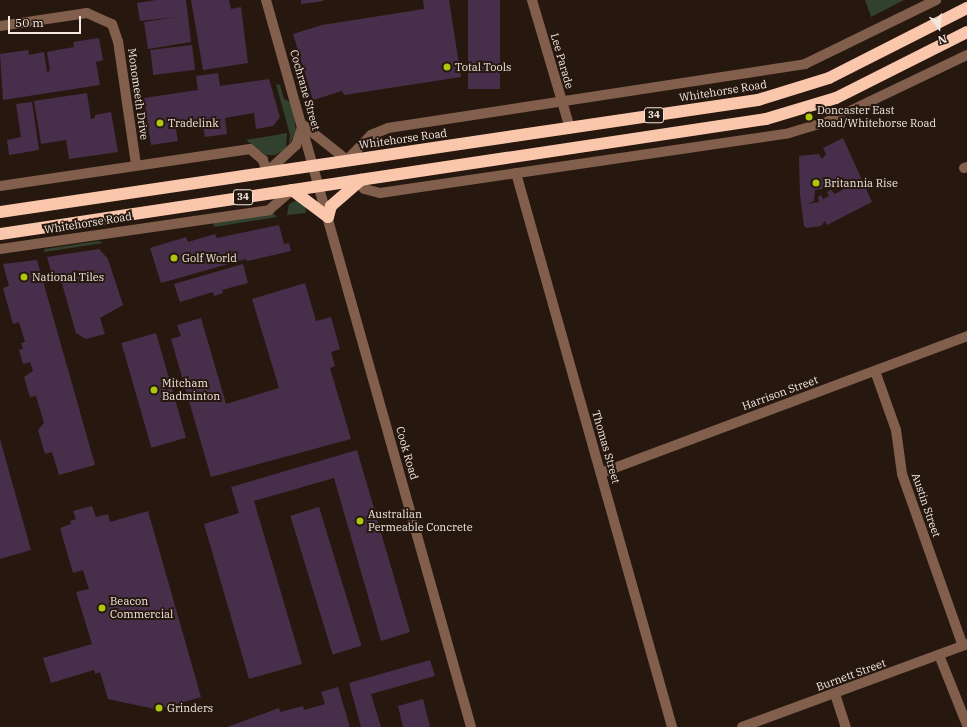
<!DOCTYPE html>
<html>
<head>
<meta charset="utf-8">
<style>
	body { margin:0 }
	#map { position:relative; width:967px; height:727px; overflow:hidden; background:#26180e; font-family:"IBM Plex Serif",serif }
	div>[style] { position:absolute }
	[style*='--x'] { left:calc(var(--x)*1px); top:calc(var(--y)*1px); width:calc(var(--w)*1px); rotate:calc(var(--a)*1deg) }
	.green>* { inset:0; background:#32412d }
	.building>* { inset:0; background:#472f4b; transform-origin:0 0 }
	.minor>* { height:10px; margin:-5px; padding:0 5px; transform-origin:5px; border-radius:5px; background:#815f4c }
	.highway>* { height:12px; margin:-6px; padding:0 6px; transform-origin:6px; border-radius:6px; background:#fbc7ac }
	.dots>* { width:11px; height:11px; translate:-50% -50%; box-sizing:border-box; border:2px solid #26180e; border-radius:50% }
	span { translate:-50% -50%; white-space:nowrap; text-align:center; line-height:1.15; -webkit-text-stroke:4px #26180e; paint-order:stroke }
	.shield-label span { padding:1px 3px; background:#26180e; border:1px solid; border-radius:3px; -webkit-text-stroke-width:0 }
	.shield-label { font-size:10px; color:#f2e7e1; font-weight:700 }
	.street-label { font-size:11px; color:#f2e7e1 }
	.poi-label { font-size:11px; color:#f2e7e1 }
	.left { translate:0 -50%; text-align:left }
	.north { position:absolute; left:919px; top:8px; width:40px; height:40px; -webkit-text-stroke:3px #26180e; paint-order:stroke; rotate:164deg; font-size:11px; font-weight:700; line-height:16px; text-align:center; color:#f2e7e1 }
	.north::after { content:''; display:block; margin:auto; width:14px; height:18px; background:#f2e7e1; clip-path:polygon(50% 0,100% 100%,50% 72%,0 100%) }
	.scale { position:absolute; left:8px; top:16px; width:73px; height:18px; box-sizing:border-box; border:2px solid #f2e7e1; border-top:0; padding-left:5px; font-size:12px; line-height:14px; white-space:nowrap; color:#f2e7e1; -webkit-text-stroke:3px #26180e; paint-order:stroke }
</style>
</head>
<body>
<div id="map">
	<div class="green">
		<div style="clip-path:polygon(865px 0,904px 0,871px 17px)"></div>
		<div style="clip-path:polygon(276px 84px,280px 85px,284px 99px,292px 103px,296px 130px,289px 146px,290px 135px)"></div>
		<div style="clip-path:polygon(287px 133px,286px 149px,275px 155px,266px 155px,246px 140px)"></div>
		<div style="clip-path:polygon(297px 200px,305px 203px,306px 213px,287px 215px,289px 204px)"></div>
		<div style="clip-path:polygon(273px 213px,277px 217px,214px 227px,213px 223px)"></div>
		<div style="clip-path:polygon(99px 241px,103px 243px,44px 252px,45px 249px)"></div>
	</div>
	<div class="building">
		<div style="clip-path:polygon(156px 0,186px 0,191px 42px,148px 49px,144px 22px,177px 17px,140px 21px,137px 3px)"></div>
		<div style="clip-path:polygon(191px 0,229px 0,231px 9px,241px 7px,248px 63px,203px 70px)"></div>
		<div style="clip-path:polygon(301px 0,323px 0,324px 1px,301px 4px)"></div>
		<div style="clip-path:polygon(423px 0,449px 0,461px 77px,344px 95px,342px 91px,313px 100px,293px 34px,322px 25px,424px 9px)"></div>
		<div style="left:468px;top:0;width:32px;height:89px"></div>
		<div style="clip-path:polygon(99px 38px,103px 60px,96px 62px,100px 85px,3px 100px,0 54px,28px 50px,29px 55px,44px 52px,47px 72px,50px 71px,47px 52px,74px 47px,73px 42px)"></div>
		<div style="left:192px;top:45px;width:25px;height:42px;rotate:83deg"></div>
		<div style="clip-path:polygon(218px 73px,220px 86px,269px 79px,280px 117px,273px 126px,256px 129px,254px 113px,225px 118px,227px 134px,205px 137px,202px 121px,175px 125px,178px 141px,151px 145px,144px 98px,198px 90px,196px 76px)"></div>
		<div style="clip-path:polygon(87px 93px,91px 119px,95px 118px,95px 115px,111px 112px,118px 152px,69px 159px,66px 140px,41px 144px,34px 101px)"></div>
		<div style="clip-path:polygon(32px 102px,39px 150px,9px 155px,7px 140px,21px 137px,16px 104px)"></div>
		<div style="clip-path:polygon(evenodd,843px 138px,872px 202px,827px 225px,825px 221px,821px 226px,807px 228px,804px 226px,800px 195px,799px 156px,819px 154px,822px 159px,826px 154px,823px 148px,843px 138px,840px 179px,844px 189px,835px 194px,831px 190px,827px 192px,829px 196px,823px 199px,821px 195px,818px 197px,819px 202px,806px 204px,814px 201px,815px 190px,824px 189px,824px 186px,840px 179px)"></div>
		<div style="clip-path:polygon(279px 225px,284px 244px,289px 243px,291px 251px,247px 261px,246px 259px,161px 283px,150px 248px,186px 237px,188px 242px,215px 234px,217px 238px)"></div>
		<div style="clip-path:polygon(99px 249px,108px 259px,123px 305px,100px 318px,105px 334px,86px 339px,76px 333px,59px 273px,52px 275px,47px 257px)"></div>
		<div style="clip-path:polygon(37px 260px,95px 465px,59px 475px,52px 452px,45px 454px,38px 430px,44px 423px,36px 396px,30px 397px,24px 377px,33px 371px,30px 362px,23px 364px,19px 350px,23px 349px,21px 343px,25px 342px,19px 322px,13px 324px,3px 288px,9px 286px,3px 264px)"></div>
		<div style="clip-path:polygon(243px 264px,248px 283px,222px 290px,223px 293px,214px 296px,213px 292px,180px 302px,174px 284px)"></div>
		<div style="clip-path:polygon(305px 283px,316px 321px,331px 317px,340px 349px,331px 352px,335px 366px,330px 368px,351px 439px,211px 477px,171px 339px,181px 336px,177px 325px,201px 318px,226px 404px,279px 388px,252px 299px)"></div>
		<div style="left:156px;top:333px;width:109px;height:36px;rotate:74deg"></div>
		<div style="clip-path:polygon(0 439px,31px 550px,0 559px)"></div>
		<div style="clip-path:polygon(357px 450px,410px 632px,381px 641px,334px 478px,254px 501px,302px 664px,249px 679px,204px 524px,239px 513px,231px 487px)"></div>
		<div style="clip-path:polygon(92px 506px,96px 517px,108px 514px,110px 522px,148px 511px,201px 697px,163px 708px,164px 711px,108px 699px,100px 672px,95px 674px,94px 670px,51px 683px,43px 658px,92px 644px,76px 592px,89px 589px,83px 570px,73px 573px,60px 528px,71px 524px,70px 521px,76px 519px,73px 511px)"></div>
		<div style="left:319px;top:507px;width:145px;height:30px;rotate:73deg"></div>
		<div style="clip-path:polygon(430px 660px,435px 676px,371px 694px,381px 727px,361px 727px,349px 683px)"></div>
		<div style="clip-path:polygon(338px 687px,350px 727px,227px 727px,279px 708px,280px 712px,303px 706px,304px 710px,325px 704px,321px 692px)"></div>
		<div style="clip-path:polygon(423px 699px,430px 727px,403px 727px,398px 706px)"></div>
	</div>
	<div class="minor">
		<div style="--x:266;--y:0;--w:755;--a:74.25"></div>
		<div style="--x:532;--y:0;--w:134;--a:73.5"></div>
		<div style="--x:0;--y:26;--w:88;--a:-8.5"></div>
		<div style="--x:87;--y:13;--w:27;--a:24"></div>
		<div style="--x:112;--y:24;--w:18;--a:71"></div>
		<div style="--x:118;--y:41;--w:125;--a:81.7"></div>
		<div style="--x:964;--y:168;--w:3;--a:-18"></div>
		<div style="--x:516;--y:173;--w:576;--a:74.27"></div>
		<div style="--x:361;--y:180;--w:9;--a:72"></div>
		<div style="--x:364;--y:189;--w:16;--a:14"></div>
		<div style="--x:380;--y:193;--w:413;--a:-8.3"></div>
		<div style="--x:789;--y:133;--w:42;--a:-16.7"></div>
		<div style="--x:829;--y:121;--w:153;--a:-25.6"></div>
		<div style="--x:0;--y:186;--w:253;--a:-8.4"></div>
		<div style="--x:250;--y:149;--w:17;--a:40"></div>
		<div style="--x:263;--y:160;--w:13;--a:72"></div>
		<div style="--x:267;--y:172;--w:40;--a:-43"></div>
		<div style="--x:296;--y:145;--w:21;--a:-71"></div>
		<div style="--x:303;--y:125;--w:56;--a:38.5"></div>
		<div style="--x:347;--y:160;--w:35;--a:-46"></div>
		<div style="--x:371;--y:135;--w:18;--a:-22"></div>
		<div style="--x:388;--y:128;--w:422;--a:-8.7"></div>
		<div style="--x:805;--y:64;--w:146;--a:-26"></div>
		<div style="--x:0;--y:249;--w:272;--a:-8.2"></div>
		<div style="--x:269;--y:210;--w:30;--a:-41"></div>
		<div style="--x:875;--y:371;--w:63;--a:70.4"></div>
		<div style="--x:896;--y:430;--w:44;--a:82.2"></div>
		<div style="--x:902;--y:474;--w:182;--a:70.5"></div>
		<div style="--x:601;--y:473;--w:391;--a:-20.5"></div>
		<div style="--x:939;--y:655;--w:75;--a:68.2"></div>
		<div style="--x:835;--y:694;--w:35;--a:72"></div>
		<div style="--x:742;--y:727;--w:240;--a:-20.2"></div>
	</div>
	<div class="highway">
		<div style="--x:292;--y:190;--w:45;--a:36.9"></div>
		<div style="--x:328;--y:217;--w:11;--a:-75"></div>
		<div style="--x:331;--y:206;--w:40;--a:-41"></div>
		<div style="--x:0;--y:212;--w:766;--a:-8.41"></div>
		<div style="--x:758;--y:100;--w:74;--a:-17.2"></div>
		<div style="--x:829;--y:78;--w:155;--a:-26.9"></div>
		<div style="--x:0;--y:234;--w:775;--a:-8.54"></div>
		<div style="--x:766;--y:119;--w:73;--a:-16.7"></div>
		<div style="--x:836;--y:98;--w:147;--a:-26.7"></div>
	</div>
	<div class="dots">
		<div style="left:447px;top:67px;background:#adc60e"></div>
		<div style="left:809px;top:117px;background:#adc60e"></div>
		<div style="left:160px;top:123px;background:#adc60e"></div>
		<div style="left:816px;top:183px;background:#adc60e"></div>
		<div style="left:174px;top:258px;background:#adc60e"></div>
		<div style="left:24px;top:277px;background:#adc60e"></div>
		<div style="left:154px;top:390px;background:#adc60e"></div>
		<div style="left:360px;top:521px;background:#adc60e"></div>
		<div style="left:102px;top:608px;background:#adc60e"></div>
		<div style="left:159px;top:708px;background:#adc60e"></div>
	</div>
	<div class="shield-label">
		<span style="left:654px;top:115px">34</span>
		<span style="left:243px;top:197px">34</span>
	</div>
	<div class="street-label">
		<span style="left:562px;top:61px;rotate:74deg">Lee Parade</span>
		<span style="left:305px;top:90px;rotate:74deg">Cochrane Street</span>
		<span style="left:723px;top:91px;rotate:-9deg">Whitehorse Road</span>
		<span style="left:138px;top:94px;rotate:82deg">Monomeeth Drive</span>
		<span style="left:403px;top:139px;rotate:-8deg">Whitehorse Road</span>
		<span style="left:88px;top:223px;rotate:-9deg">Whitehorse Road</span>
		<span style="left:780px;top:393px;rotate:-20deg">Harrison Street</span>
		<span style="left:606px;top:447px;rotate:74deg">Thomas Street</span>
		<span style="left:407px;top:453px;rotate:74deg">Cook Road</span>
		<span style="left:926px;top:505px;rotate:71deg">Austin Street</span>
		<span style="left:851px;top:675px;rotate:-20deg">Burnett Street</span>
	</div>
	<div class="poi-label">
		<span class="left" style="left:455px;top:67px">Total Tools</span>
		<span class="left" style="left:817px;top:117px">Doncaster East<br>Road/Whitehorse Road</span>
		<span class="left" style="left:168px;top:123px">Tradelink</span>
		<span class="left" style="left:824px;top:183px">Britannia Rise</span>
		<span class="left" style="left:182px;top:258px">Golf World</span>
		<span class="left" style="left:32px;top:277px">National Tiles</span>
		<span class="left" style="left:162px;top:390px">Mitcham<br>Badminton</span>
		<span class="left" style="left:368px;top:521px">Australian<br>Permeable Concrete</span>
		<span class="left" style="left:110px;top:608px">Beacon<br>Commercial</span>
		<span class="left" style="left:167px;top:708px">Grinders</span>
	</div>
	<div class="north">N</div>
	<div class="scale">50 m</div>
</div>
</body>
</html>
